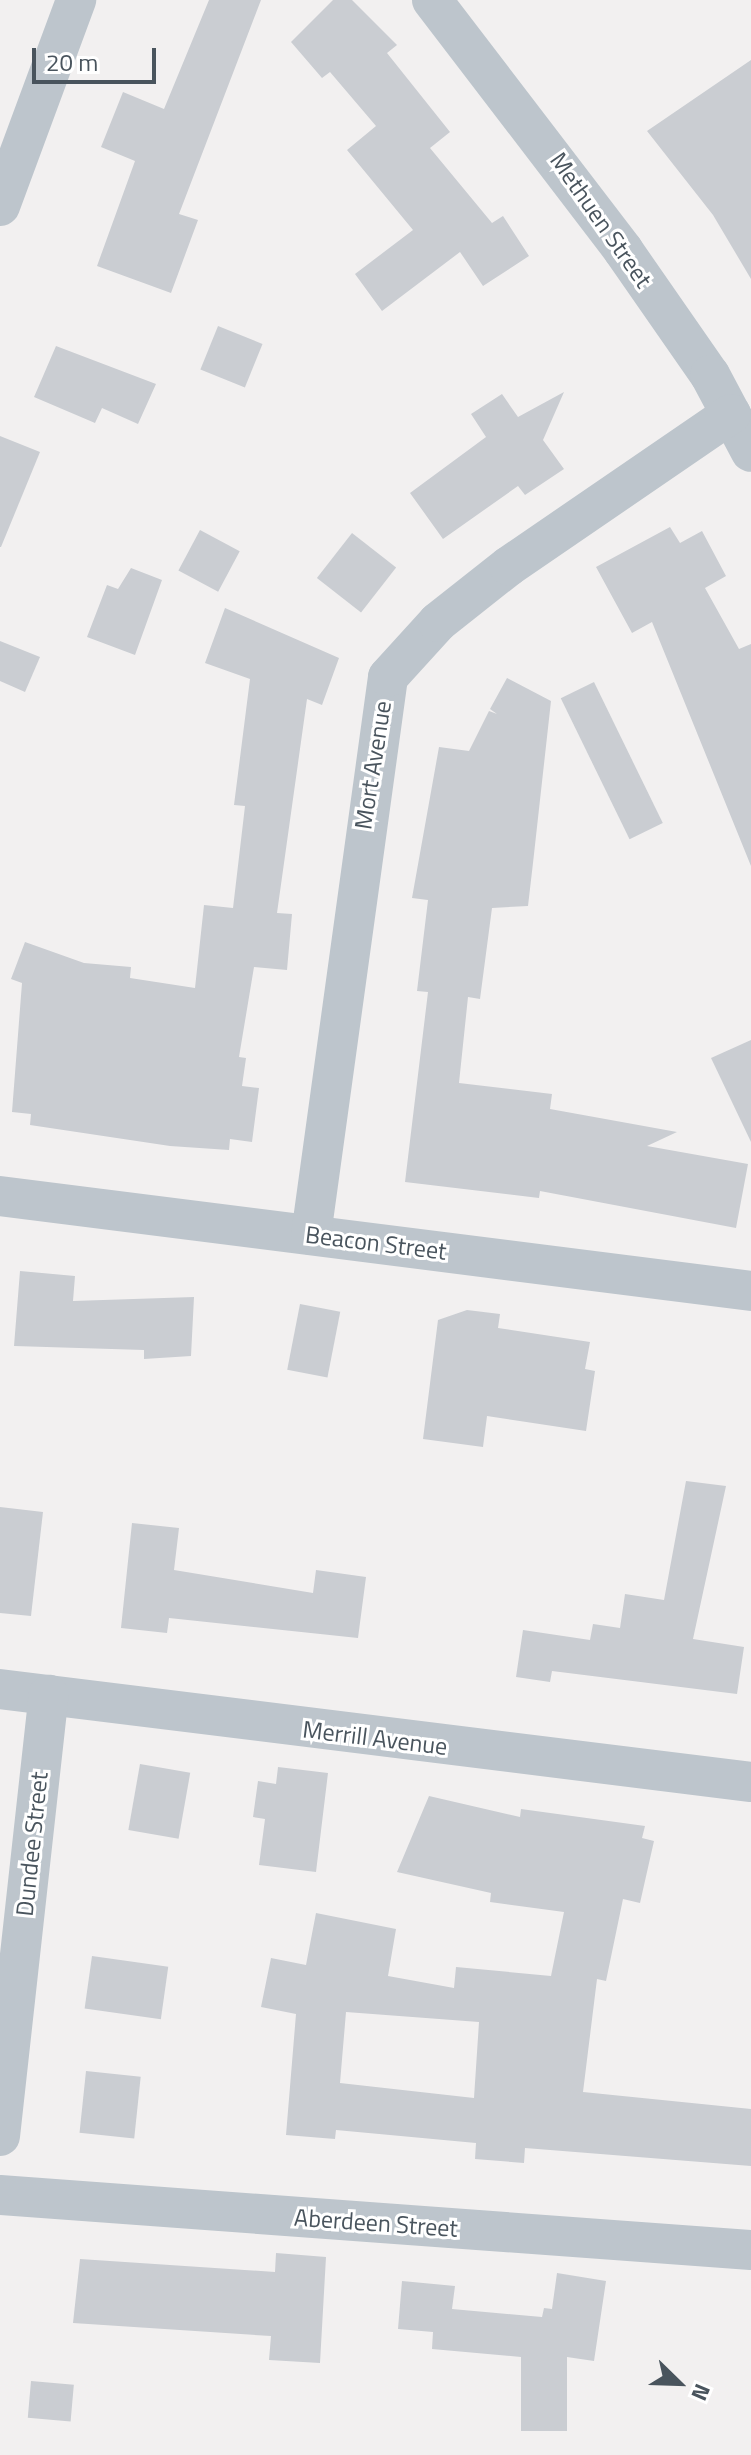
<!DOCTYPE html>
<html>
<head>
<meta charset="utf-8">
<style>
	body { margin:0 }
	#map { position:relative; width:751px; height:2455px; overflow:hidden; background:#f2f0f0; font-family:"Titillium Web",sans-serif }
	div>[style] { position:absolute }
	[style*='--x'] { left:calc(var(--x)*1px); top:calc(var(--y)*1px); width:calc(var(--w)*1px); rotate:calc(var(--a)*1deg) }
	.building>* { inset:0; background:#cacdd2; transform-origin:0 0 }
	.minor>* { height:40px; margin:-20px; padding:0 20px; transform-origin:20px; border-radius:20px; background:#bdc5cc }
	span { translate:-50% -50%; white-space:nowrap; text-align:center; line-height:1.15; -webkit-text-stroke:6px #fff; paint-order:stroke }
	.street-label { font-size:24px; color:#49545d }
	.north { position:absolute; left:639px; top:2343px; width:80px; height:80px; -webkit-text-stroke:6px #fff; paint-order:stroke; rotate:113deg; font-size:22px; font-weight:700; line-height:32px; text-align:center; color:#49545d }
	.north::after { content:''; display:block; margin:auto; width:28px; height:36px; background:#49545d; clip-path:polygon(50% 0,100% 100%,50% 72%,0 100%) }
	.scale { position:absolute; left:32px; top:48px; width:124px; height:36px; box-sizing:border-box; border:4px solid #49545d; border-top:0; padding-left:10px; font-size:24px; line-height:28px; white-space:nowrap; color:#49545d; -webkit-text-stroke:6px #fff; paint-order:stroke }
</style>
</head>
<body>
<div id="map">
	<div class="building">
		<div style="clip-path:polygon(209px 0,261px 0,179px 214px,198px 220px,171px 293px,97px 266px,135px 161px,101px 147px,123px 92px,164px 109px)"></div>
		<div style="clip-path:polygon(333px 0,352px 0,397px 45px,387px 53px,450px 132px,430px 148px,492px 223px,503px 216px,529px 256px,483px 286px,460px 252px,382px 311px,355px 274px,413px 230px,347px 150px,376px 126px,330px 72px,322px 78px,291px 42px)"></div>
		<div style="clip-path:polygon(751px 60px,751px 279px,713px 215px,647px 131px)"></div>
		<div style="left:218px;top:326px;width:48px;height:47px;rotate:22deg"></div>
		<div style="clip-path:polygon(56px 346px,156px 384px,138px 424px,102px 408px,95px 423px,34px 397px)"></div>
		<div style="clip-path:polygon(564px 392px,543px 440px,564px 469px,525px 495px,518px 486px,443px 539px,410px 493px,486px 437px,471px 414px,502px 394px,518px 417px)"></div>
		<div style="clip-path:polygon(0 436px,40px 452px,1px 547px,0 547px)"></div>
		<div style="clip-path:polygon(670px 527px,680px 543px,702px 531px,726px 576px,705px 588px,739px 649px,751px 644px,751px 866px,652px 622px,632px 633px,596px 567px)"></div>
		<div style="left:200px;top:530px;width:45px;height:46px;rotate:28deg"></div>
		<div style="left:352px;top:533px;width:56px;height:57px;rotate:38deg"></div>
		<div style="clip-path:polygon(131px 568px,162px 580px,135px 655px,87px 637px,107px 585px,118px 589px)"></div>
		<div style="clip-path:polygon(225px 608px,339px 658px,322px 705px,307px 699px,277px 913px,292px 914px,287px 970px,254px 967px,239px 1057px,246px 1058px,242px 1086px,259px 1088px,252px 1142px,230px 1139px,229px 1150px,170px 1146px,30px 1125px,31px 1114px,12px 1112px,22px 983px,11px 979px,25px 942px,84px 963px,131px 967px,130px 978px,195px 988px,204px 905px,233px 908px,245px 806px,234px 805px,250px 679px,205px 663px)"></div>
		<div style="clip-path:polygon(0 641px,40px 657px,25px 692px,0 681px)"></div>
		<div style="clip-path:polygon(507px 678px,551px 701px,533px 863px,528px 906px,492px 908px,480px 999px,468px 997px,459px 1083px,552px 1094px,550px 1109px,677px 1132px,647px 1146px,748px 1164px,736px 1228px,540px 1191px,539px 1198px,405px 1182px,428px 992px,417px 991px,428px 900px,412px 898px,439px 747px,469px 751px,489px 711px,497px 714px,490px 709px)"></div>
		<div style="left:594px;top:682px;width:157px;height:37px;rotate:64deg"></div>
		<div style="clip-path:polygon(751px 1040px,751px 1142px,711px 1058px)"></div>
		<div style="clip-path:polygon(20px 1271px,75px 1276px,73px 1301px,194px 1297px,191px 1356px,144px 1359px,144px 1350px,14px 1346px)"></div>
		<div style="left:300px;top:1304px;width:41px;height:67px;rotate:11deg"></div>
		<div style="clip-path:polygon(467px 1310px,500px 1314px,498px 1328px,590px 1342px,585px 1369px,595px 1371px,586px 1431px,487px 1416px,483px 1447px,423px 1439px,438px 1320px)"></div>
		<div style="clip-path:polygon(686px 1481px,726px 1486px,693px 1639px,744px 1647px,737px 1694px,552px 1671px,550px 1682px,516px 1677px,523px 1630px,590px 1640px,593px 1624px,620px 1628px,625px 1594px,664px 1600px)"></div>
		<div style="clip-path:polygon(0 1507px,43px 1512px,31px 1616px,0 1613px)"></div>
		<div style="clip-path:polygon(132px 1523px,179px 1528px,174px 1570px,313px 1593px,316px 1570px,366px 1577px,358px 1638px,169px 1618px,167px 1633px,121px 1628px)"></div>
		<div style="left:140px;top:1764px;width:51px;height:67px;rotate:10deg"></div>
		<div style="clip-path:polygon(278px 1767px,328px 1773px,316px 1872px,259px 1865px,265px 1819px,253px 1817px,258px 1781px,276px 1784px)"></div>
		<div style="clip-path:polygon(evenodd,429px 1796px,520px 1817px,521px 1809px,645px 1826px,642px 1838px,654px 1841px,640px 1903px,623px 1899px,606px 1981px,597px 1979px,583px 2092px,751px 2109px,751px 2166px,525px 2148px,524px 2163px,475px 2159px,476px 2143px,336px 2130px,335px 2139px,286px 2135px,296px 2014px,261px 2007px,271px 1958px,306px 1965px,316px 1913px,396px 1929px,388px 1976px,454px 1988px,456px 1967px,551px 1976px,564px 1912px,490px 1902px,491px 1893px,397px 1872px,429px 1796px,346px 2012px,479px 2022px,474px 2098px,340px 2083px,346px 2012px)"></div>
		<div style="left:92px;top:1956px;width:77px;height:53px;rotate:8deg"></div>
		<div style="left:86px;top:2071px;width:55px;height:62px;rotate:6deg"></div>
		<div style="clip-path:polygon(276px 2253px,326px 2257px,320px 2363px,269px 2360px,271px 2336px,73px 2323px,80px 2259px,275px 2272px)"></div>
		<div style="clip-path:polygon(557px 2273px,606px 2281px,594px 2361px,567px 2357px,567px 2431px,521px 2431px,521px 2357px,432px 2349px,433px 2332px,398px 2329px,402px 2281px,455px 2286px,452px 2309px,542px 2317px,544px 2308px,552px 2309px)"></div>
		<div style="left:31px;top:2381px;width:43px;height:37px;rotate:5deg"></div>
	</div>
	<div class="minor">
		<div style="--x:432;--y:0;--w:315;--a:52.6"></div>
		<div style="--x:623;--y:250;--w:152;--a:55.2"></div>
		<div style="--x:710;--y:375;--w:87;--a:62"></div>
		<div style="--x:0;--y:206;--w:220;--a:-69.7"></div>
		<div style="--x:0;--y:1196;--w:757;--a:7.21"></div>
		<div style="--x:311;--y:1235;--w:563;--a:-82.14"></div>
		<div style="--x:388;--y:677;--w:74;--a:-47.7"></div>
		<div style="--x:438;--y:622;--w:90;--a:-38.3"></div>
		<div style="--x:509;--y:566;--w:269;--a:-34.4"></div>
		<div style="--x:0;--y:1689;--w:757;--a:7.06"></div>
		<div style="--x:0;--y:2136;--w:444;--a:-83.7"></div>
		<div style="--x:0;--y:2195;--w:753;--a:4.19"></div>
	</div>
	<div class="street-label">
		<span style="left:601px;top:220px;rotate:55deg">Methuen Street</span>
		<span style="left:373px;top:765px;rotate:-81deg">Mort Avenue</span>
		<span style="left:376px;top:1243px;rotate:7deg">Beacon Street</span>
		<span style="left:375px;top:1738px;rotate:7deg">Merrill Avenue</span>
		<span style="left:32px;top:1844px;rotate:-84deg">Dundee Street</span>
		<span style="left:376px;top:2223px;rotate:4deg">Aberdeen Street</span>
	</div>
	<div class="north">N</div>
	<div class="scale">20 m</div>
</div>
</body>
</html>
